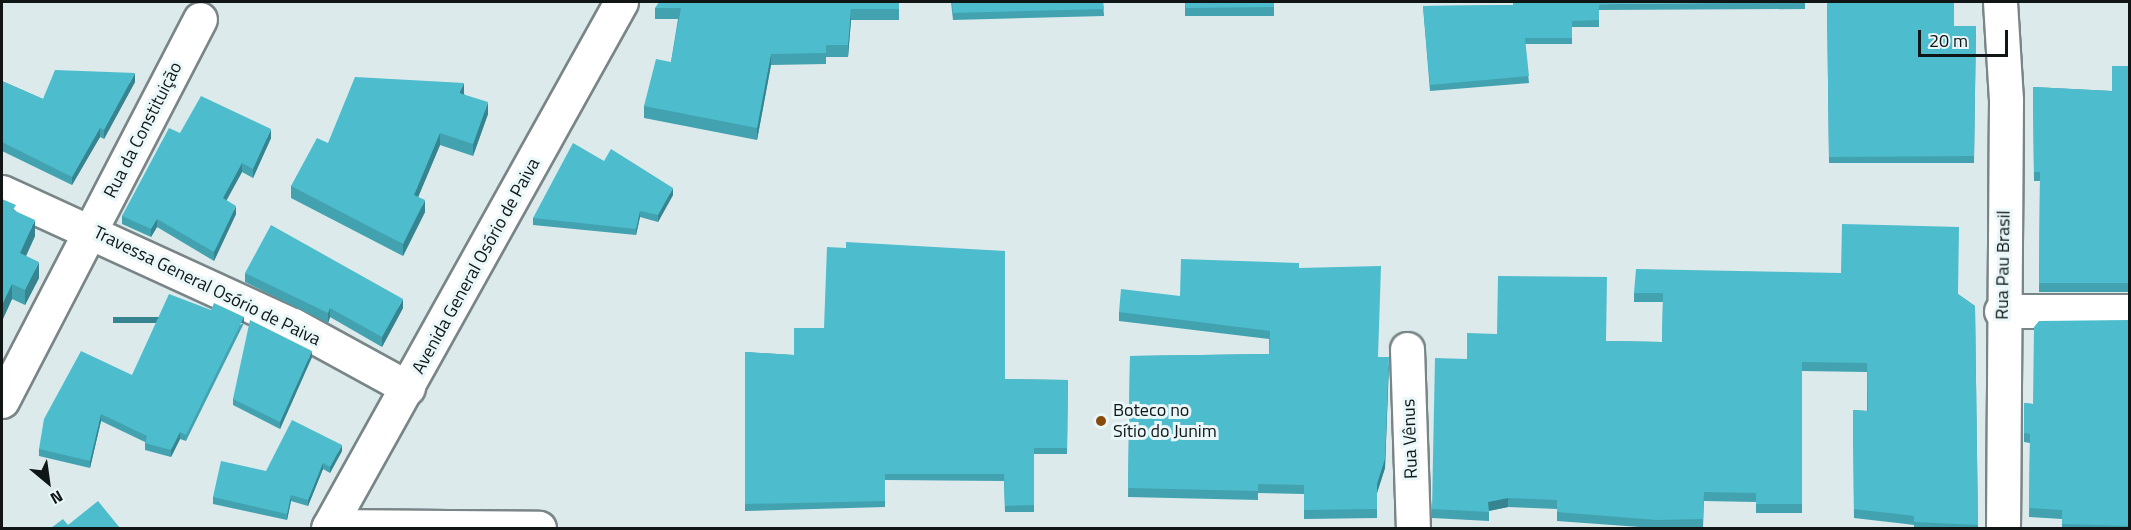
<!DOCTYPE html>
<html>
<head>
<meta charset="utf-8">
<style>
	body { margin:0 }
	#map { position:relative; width:2131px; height:530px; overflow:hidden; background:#dceaec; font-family:"Titillium Web",sans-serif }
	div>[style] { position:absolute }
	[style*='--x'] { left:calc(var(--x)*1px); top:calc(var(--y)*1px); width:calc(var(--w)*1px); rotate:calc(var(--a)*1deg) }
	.roads { filter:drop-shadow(2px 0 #798587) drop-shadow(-2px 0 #798587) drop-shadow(0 2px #798587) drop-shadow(0 -2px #798587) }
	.minor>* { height:33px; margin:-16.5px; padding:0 16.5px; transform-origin:16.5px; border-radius:16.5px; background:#fff }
	.major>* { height:33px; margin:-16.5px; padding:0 16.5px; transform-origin:16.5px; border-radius:16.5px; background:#fff }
	.wall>* { inset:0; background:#42a2af; transform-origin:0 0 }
	.shaded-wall>* { inset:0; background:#36848f; transform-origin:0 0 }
	.building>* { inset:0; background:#4dbccc }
	.dots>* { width:16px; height:16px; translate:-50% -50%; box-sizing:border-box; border:3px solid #e9f7f9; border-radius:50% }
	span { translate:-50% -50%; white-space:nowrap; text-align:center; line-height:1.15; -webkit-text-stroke:6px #e9f7f9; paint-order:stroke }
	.street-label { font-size:18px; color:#101516 }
	.poi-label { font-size:18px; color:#101516 }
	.left { translate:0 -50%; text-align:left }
	.frame { position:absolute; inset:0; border:3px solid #101516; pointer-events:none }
	.north { position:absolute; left:18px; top:452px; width:60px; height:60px; -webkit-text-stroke:4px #e9f7f9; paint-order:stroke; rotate:151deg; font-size:16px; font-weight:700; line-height:24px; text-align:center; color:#101516 }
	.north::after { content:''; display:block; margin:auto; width:21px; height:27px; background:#101516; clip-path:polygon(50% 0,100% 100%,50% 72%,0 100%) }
	.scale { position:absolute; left:1918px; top:30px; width:90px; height:27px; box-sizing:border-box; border:3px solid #101516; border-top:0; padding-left:8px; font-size:18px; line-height:21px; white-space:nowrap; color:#101516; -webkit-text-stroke:4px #e9f7f9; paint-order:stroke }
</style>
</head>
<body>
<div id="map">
	<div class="roads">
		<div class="minor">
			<div style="--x:2000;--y:2;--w:98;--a:86.5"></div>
			<div style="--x:2006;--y:100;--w:428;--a:90.4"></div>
			<div style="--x:2;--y:192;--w:320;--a:24.6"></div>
			<div style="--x:293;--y:325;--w:131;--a:28.7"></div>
			<div style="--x:2001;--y:311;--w:129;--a:0"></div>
			<div style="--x:1407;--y:349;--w:179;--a:88.1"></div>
			<div style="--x:2;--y:401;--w:430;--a:-62.6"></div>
			<div style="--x:329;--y:526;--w:210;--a:0.5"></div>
		</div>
		<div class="major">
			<div style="--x:328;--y:528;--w:602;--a:-60.88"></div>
		</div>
	</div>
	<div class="wall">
		<div style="clip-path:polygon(899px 2px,899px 20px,851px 20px,848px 57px,826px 57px,826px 64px,771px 65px,757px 140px,644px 118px,644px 106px,671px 62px,678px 19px,655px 19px,655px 8px)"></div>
		<div style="clip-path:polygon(951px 2px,1103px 2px,1104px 16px,953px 20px)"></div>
		<div style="left:1185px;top:2px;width:89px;height:14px"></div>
		<div style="clip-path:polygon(1805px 2px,1805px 9px,1599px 10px,1599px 27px,1572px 27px,1572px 44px,1525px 44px,1529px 83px,1430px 91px,1423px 6px)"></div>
		<div style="clip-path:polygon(1827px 3px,1954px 26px,1976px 26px,1974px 163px,1829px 163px)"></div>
		<div style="clip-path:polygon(2130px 66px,2130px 292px,2039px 292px,2040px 181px,2034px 181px,2033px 87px,2112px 91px)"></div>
		<div style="clip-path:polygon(2px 81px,43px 99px,135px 82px,104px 139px,100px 137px,72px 185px,2px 151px)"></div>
		<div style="clip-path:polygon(464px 94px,488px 114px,473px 156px,440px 145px,418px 197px,425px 212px,403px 256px,291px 198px,291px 186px,328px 143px)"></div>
		<div style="clip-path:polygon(180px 133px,271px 138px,253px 178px,242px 172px,226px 200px,236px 214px,214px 261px,157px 227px,151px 237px,122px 224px,122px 216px)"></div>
		<div style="clip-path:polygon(604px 161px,673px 195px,658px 222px,640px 217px,636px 235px,533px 225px,533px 218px)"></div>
		<div style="clip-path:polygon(2px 199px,16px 211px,35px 236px,26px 256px,39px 278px,25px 305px,12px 299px,2px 321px)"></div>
		<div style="clip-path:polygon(1299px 268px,1378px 357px,1389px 366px,1385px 468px,1377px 493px,1377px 518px,1304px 519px,1304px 494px,1258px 493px,1258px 500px,1128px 497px,1130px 356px,1269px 354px,1269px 339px,1119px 321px,1119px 312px,1180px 296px)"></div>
		<div style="clip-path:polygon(245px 273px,403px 308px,382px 347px,330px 317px,328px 323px,245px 282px)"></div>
		<div style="clip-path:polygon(1634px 293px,1958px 294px,1975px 306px,1978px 528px,1914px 528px,1914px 525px,1854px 518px,1853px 410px,1867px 411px,1867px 372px,1802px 371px,1802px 513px,1756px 513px,1756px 502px,1704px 501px,1703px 528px,1652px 528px,1557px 521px,1557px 509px,1508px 507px,1489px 511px,1489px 521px,1432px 518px,1432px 509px,1467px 359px,1497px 334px,1606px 341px,1662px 342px,1663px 302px,1634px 302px)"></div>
		<div style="clip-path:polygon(2130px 320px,2130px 528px,2062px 528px,2062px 519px,2029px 517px,2030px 443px,2024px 442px,2024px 403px,2033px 404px)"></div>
		<div style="clip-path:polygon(244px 323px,186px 441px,180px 439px,171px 457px,145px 450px,145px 442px,101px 421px,90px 468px,39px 456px,39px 449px,132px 375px)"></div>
		<div style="clip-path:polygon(745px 352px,794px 355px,1005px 379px,1068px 380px,1067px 454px,1034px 454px,1034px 512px,1005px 512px,1004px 481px,885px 480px,885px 507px,745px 511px)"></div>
		<div style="clip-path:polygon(312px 357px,280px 429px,233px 405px,233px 399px)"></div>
		<div style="clip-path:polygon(342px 451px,330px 473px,323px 469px,308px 506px,291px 501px,287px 520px,213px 504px,213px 497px,266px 471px)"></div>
	</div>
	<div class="shaded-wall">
		<div style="clip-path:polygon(851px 9px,851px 20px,848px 57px,848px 45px)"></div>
		<div style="clip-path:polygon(771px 54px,771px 65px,757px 140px,757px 128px)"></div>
		<div style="clip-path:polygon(135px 73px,135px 82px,104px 139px,104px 130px)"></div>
		<div style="clip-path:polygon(464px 83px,464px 96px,459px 93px)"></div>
		<div style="clip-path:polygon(488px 102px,488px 114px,473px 156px,473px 144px)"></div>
		<div style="clip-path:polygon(100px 128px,100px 137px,72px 185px,72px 177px)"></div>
		<div style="clip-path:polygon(271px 129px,271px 138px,253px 178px,253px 169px)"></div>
		<div style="clip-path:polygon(440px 133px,440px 145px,414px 207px,414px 195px)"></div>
		<div style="clip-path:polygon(242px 163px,242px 172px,223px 207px,223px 198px)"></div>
		<div style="clip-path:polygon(673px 188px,673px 195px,658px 222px,658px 215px)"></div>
		<div style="clip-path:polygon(425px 200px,425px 212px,403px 256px,403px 244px)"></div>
		<div style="clip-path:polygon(236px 206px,236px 214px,214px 261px,214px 252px)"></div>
		<div style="clip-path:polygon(640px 211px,640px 217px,636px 235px,636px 229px)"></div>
		<div style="clip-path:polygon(157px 219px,157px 227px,151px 237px,151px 229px)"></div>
		<div style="clip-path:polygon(35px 220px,35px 236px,20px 269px,20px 253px)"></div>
		<div style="clip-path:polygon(39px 262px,39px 278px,25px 305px,25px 290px)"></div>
		<div style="clip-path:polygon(12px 284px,12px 299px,2px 321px,2px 305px)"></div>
		<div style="clip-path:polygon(403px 299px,403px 308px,382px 347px,382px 337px)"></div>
		<div style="clip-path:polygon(330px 308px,330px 317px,328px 323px,328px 313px)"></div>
		<div style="left:244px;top:317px;width:6px;height:131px;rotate:90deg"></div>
		<div style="clip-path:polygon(312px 351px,312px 357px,280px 429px,280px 422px)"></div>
		<div style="clip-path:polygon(1389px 357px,1385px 468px,1377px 493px,1377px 484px)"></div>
		<div style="clip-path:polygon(101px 414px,101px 421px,90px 468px,90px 461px)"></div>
		<div style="clip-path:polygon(180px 432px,180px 439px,171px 457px,171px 450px)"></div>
		<div style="clip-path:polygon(342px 445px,342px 451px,330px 473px,330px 467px)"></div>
		<div style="clip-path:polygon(323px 463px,323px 469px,308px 506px,308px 500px)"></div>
		<div style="clip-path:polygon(291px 495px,291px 501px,287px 520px,287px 514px)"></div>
		<div style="clip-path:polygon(1508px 498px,1508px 507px,1488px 511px,1488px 502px)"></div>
	</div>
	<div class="building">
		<div style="clip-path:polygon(659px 2px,899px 2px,899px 9px,851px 9px,848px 45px,826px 45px,826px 53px,771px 54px,757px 128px,644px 106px,656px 59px,671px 62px,681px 8px,655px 8px)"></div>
		<div style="clip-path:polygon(952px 2px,1103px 2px,1104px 9px,953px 13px)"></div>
		<div style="clip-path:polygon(1185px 2px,1274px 2px,1274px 7px,1186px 8px)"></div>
		<div style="clip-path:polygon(1513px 2px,1805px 2px,1805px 3px,1599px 4px,1599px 20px,1572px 21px,1572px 38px,1525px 38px,1529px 76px,1430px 85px,1423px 6px,1513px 5px)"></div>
		<div style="clip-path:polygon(1827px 3px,1954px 3px,1954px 26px,1976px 26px,1974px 156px,1829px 157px)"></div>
		<div style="clip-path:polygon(2112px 66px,2130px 66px,2130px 283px,2039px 283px,2040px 172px,2034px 172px,2033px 87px,2112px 91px)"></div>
		<div style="clip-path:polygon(55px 70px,135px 73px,104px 130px,100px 128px,72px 177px,2px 142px,2px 81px,43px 99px)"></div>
		<div style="clip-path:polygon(355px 77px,464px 83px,459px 93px,488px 102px,473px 144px,440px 133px,414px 195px,425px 200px,403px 244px,291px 186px,317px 138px,328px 143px)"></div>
		<div style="clip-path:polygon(201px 96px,271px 129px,253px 169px,242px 163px,223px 198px,236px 206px,214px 252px,157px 219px,151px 229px,122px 216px,169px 128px,180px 133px)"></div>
		<div style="clip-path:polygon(573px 143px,604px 161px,611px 149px,673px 188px,658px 215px,640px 211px,636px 229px,533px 218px)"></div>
		<div style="clip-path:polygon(2px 199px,16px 205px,13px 210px,35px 220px,20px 253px,39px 262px,25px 290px,12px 284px,2px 305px)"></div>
		<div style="clip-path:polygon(1842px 224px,1959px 227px,1958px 294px,1975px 306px,1978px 525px,1914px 522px,1914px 516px,1854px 509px,1853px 410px,1868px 411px,1867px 363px,1802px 362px,1802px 504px,1756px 504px,1756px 493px,1704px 492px,1703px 519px,1656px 520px,1557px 512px,1557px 500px,1508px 498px,1488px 502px,1489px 512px,1432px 509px,1435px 358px,1467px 359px,1467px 333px,1497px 334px,1498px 276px,1607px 277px,1606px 341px,1662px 342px,1663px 293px,1634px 293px,1636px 269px,1841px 273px)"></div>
		<div style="clip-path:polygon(271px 225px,403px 299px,382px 337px,330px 308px,328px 313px,245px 273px)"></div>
		<div style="clip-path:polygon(846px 242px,1005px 251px,1005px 379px,1068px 380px,1067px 448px,1034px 448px,1034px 505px,1005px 506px,1004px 474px,885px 474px,885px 501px,745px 504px,745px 352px,794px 355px,794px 328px,824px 328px,827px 247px,846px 248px)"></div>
		<div style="clip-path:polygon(1181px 259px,1299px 263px,1299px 268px,1381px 266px,1378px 357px,1389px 357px,1385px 459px,1377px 484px,1377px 509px,1304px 510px,1304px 485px,1258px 484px,1258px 491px,1128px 488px,1130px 356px,1269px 354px,1270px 331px,1119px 312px,1121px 289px,1180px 296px)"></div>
		<div style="clip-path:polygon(169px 294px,211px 310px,214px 303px,244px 317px,186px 435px,180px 432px,171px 450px,145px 443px,147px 436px,101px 414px,90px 461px,39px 449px,44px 419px,81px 351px,132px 375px)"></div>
		<div style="clip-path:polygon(250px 320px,312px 351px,280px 422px,233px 399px)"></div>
		<div style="clip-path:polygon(2130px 320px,2130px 526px,2062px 524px,2062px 510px,2029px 508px,2030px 434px,2024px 433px,2024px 403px,2033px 404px,2034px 327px,2039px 321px)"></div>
		<div style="clip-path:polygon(292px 420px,342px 445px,330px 467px,323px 463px,308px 500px,291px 495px,287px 514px,213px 497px,221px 461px,266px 471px)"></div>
		<div style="clip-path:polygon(98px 501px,120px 528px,51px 528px,63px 519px,68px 525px)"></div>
	</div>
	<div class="dots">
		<div style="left:1101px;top:421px;background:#884b0b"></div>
	</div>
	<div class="street-label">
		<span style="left:143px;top:130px;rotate:-63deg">Rua da Constituição</span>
		<span style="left:2003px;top:265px;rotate:-89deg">Rua Pau Brasil</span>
		<span style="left:476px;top:266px;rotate:-61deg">Avenida General Osório de Paiva</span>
		<span style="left:207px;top:286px;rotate:26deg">Travessa General Osório de Paiva</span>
		<span style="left:1410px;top:439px;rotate:-92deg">Rua Vênus</span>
	</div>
	<div class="poi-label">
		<span class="left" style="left:1113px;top:421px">Boteco no<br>Sítio do Junim</span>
	</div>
	<div class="frame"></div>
	<div class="north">N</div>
	<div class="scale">20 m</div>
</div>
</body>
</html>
